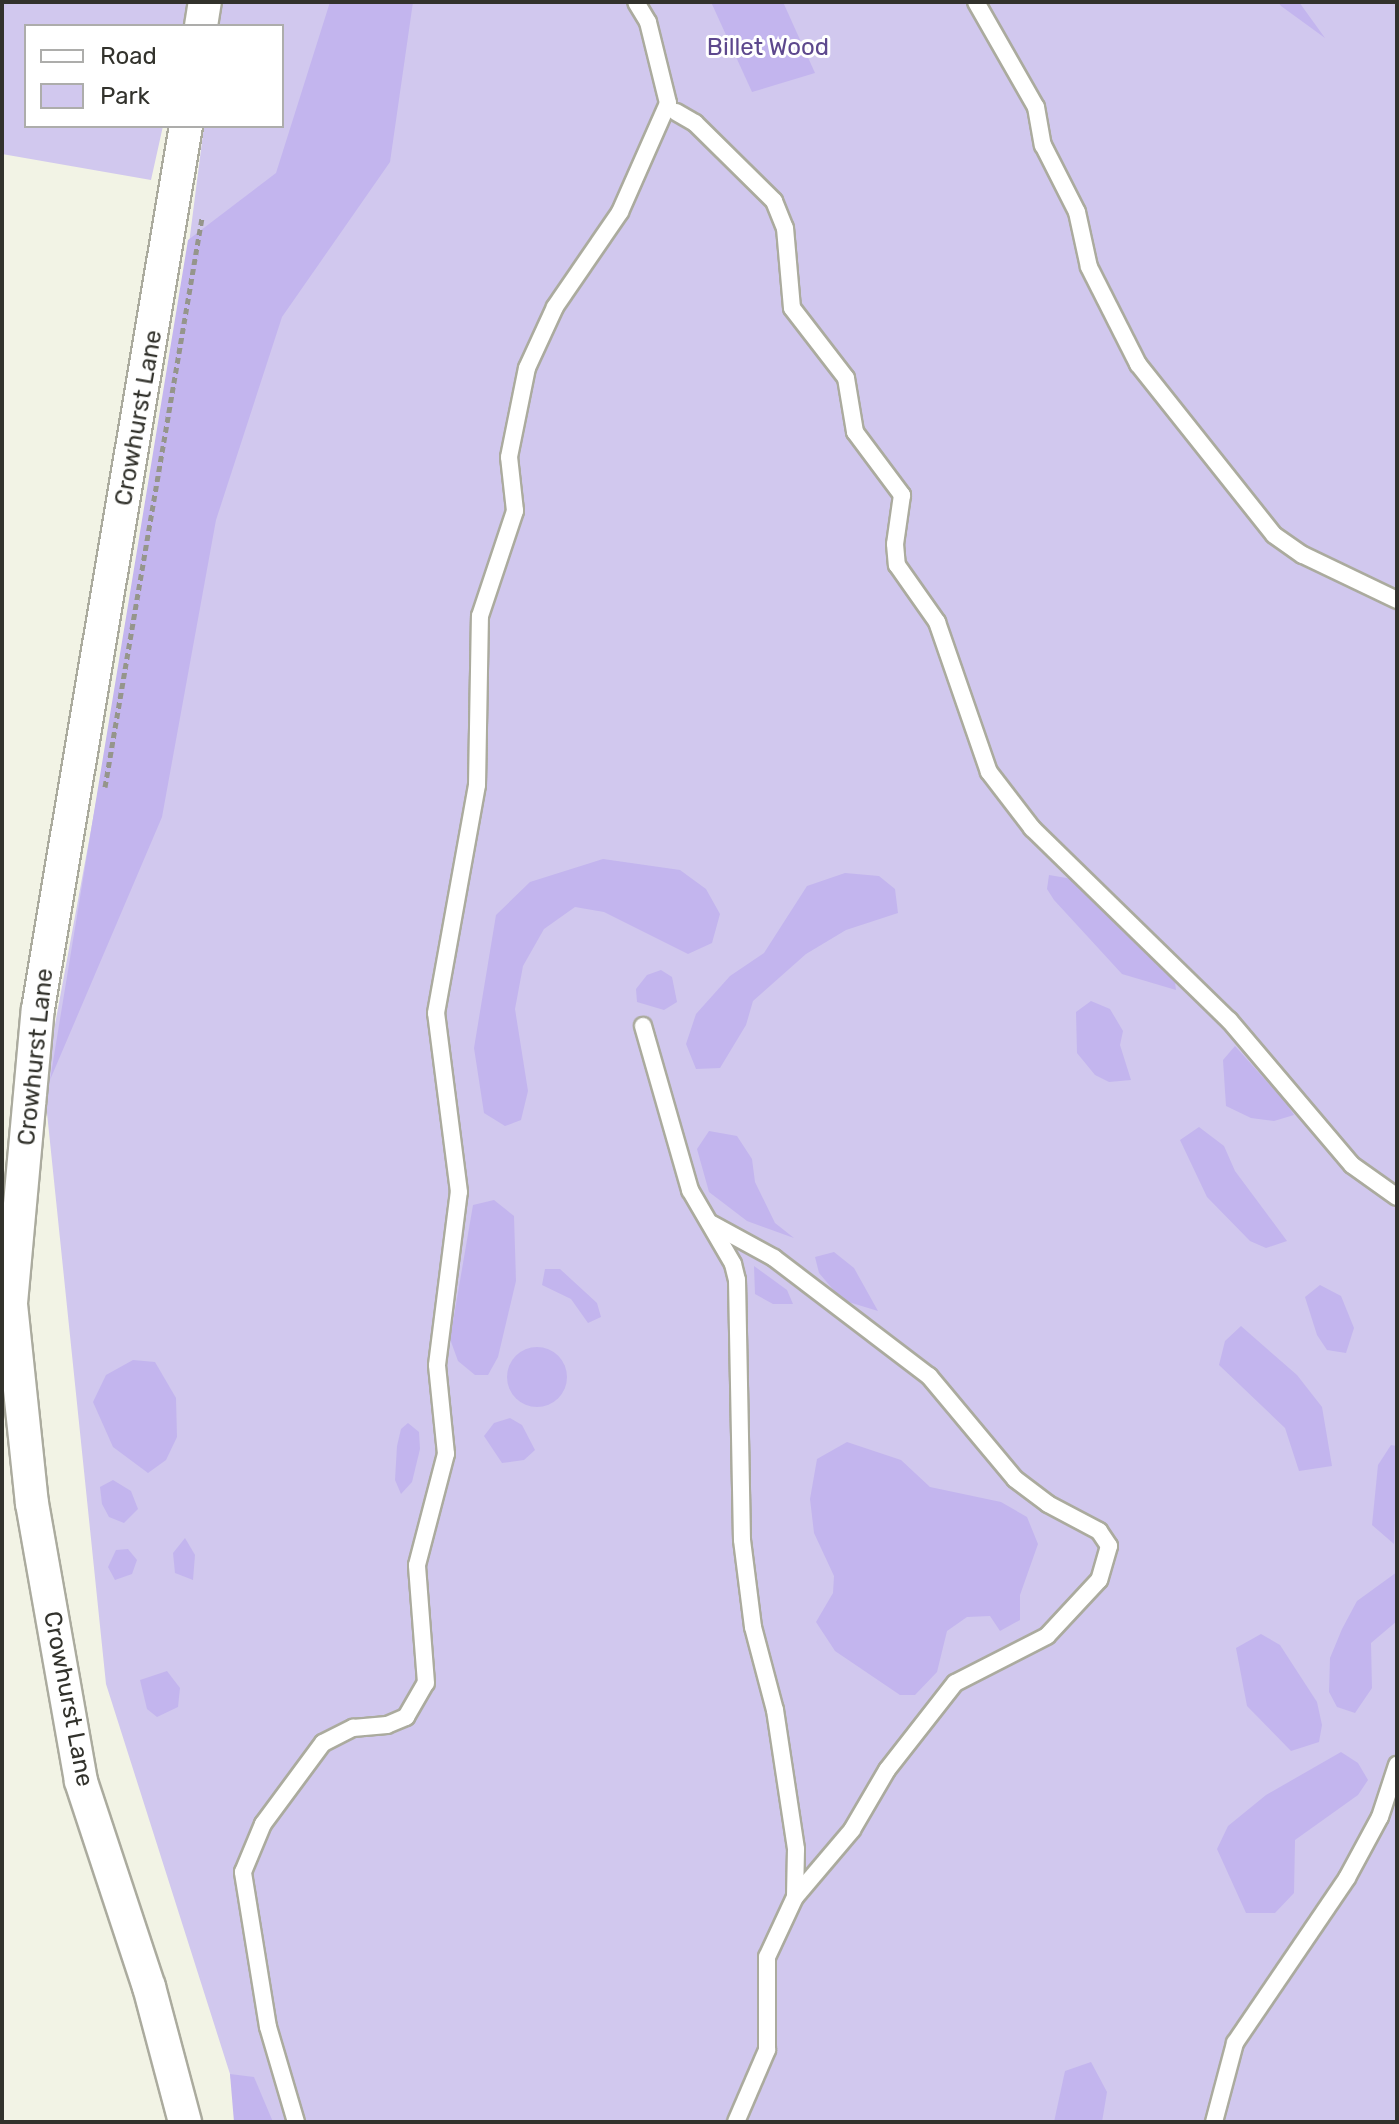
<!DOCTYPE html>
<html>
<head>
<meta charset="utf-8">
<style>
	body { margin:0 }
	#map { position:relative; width:1399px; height:2124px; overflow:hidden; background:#f2f3e5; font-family:Rubik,sans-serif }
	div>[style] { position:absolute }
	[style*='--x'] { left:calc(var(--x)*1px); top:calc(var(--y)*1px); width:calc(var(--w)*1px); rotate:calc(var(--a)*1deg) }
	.green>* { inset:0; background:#d1c8ee }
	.forest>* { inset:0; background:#c3b5ee }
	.round { border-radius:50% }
	.path>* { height:5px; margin-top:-2.5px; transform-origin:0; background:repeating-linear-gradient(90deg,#95958b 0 6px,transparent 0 10px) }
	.roads { filter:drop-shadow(2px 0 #abab9e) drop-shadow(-2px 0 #abab9e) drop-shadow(0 2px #abab9e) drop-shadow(0 -2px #abab9e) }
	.lane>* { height:16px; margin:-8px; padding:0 8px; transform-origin:8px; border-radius:8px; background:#fff }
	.street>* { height:32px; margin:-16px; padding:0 16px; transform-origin:16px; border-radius:16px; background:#fff }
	span { translate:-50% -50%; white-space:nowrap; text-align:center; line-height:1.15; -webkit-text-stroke:6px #fff; paint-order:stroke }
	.park-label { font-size:24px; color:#5d488d }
	.street-label { font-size:24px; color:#32322c }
	.frame { position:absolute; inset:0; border:4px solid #32322c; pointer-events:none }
	.legend { position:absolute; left:24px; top:24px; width:260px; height:104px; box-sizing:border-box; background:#fff; border:2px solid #adadab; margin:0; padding:10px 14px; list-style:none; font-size:24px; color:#32322c }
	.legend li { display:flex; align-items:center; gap:16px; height:40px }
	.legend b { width:40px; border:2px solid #adadab }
</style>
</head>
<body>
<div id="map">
	<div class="green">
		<div style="clip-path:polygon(2px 2px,189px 2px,184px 26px,26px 26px,26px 126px,163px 126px,151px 180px,2px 154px)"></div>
		<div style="clip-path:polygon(221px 2px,1397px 2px,1397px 2122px,238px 2122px,230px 2074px,106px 1684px,44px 1084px,166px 424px,204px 126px,282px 126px,282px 26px,218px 26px)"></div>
	</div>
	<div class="forest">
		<div style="clip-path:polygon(330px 2px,413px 2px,390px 162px,282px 317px,216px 520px,162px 817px,50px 1080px,188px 240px,276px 173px)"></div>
		<div style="clip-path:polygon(711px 2px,783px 2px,815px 73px,752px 92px)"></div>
		<div style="clip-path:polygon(1278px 2px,1299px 2px,1325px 38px,1281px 6px)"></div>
		<div style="clip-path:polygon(603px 859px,680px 870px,706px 889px,720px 914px,712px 943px,688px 954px,604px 912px,575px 907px,544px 929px,523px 966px,515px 1009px,528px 1091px,521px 1120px,505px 1126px,484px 1113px,474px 1048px,496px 915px,530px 882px)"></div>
		<div style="clip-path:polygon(845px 873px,879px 876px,895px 889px,898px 913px,846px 930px,806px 954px,753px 1001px,746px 1025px,720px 1068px,696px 1069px,686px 1044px,696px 1014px,730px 976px,764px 953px,807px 886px)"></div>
		<div style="clip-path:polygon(1049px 875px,1090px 882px,1110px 916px,1175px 982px,1176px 990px,1122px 974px,1054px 900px,1047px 889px)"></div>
		<div style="clip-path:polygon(661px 970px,672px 977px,677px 1002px,664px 1010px,637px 1002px,636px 989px,647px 975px)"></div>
		<div style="clip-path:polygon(1091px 1001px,1110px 1009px,1123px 1031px,1120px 1045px,1131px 1080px,1109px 1082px,1095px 1075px,1077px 1053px,1076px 1012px)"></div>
		<div style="clip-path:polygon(1235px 1046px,1286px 1103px,1294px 1115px,1274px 1121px,1251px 1118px,1226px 1106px,1223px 1060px)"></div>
		<div style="clip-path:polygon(1199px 1127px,1224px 1146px,1235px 1171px,1287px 1241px,1266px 1248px,1250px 1241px,1207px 1197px,1180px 1140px)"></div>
		<div style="clip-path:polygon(709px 1131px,737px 1136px,752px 1159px,755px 1182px,775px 1223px,794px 1238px,747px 1221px,709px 1192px,697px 1149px)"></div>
		<div style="clip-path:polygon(494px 1200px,514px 1216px,516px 1281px,498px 1357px,488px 1375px,475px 1375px,458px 1361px,450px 1339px,473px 1205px)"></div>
		<div style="clip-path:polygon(834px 1252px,854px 1268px,878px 1311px,842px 1300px,819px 1273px,815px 1257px)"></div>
		<div style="clip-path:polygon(754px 1266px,787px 1290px,793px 1304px,773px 1304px,755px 1294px)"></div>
		<div style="clip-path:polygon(545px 1269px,560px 1269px,597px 1303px,601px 1317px,588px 1323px,571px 1299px,542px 1285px)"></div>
		<div style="clip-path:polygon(1320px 1285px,1341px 1296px,1354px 1328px,1346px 1353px,1327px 1350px,1317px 1335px,1305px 1297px)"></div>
		<div style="clip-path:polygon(1241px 1326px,1297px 1375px,1322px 1407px,1332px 1466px,1299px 1471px,1285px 1428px,1219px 1365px,1225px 1341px)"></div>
		<div class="round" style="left:507px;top:1347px;width:60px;height:60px"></div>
		<div style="clip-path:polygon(133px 1360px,155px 1362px,176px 1398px,177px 1437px,166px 1460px,148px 1473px,113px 1447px,93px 1402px,106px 1375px)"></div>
		<div style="clip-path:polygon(510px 1418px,522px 1425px,535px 1450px,524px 1460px,502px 1463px,484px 1436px,494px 1423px)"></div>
		<div style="clip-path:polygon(408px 1423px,419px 1432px,420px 1449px,412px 1482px,401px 1494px,395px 1480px,397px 1446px,401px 1429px)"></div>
		<div style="clip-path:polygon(847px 1442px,901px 1460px,930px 1487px,1001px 1502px,1027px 1517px,1038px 1544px,1020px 1595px,1020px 1620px,1000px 1631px,990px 1616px,967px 1617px,947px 1631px,937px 1672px,915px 1695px,900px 1695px,835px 1651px,816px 1622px,833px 1593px,834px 1576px,814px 1533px,810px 1499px,817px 1459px)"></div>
		<div style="clip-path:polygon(1391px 1445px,1397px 1446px,1394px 1544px,1372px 1525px,1378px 1465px)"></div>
		<div style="clip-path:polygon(113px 1480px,131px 1491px,138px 1509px,124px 1523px,109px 1517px,102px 1504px,100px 1487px)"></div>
		<div style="clip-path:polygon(185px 1538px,195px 1555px,193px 1580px,175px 1573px,173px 1553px)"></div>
		<div style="clip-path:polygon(128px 1549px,137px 1560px,132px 1574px,115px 1580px,108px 1567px,116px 1550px)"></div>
		<div style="clip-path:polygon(1397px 1572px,1397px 1621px,1371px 1643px,1372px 1688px,1355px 1713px,1337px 1707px,1329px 1692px,1330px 1658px,1342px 1629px,1357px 1601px)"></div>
		<div style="clip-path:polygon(1261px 1634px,1280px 1645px,1317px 1702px,1322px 1725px,1319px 1742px,1291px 1751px,1247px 1706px,1236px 1648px)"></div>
		<div style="clip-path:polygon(167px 1671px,180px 1688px,178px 1707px,157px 1717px,147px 1709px,140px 1680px)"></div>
		<div style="clip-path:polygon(1341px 1752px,1358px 1763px,1368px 1780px,1358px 1795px,1295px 1840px,1294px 1893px,1275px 1913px,1246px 1913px,1217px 1849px,1228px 1826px,1266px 1795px)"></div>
		<div style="clip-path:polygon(1091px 2062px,1107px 2092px,1102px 2122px,1054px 2122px,1065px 2071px)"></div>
		<div style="clip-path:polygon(230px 2074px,254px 2077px,273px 2122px,234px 2122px)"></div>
	</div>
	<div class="path">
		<div style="--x:105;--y:787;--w:577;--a:-80.33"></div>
	</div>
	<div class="roads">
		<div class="lane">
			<div style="--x:976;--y:2;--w:121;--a:60.3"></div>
			<div style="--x:1036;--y:107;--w:39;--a:80"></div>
			<div style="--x:1043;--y:145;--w:75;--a:63.1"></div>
			<div style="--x:1077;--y:212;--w:56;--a:77.7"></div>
			<div style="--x:1089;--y:267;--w:109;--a:63.2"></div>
			<div style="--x:1138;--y:364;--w:218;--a:51.5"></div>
			<div style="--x:1274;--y:535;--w:35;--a:35"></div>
			<div style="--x:1303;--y:555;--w:104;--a:25.6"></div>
			<div style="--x:676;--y:112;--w:22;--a:30"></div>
			<div style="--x:695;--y:123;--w:111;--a:44.6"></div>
			<div style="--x:774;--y:201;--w:29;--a:68"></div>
			<div style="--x:785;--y:228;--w:80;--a:85"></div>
			<div style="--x:792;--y:308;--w:88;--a:52.4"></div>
			<div style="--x:846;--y:378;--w:55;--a:80.5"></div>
			<div style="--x:855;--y:432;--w:79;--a:53.3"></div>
			<div style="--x:902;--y:495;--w:49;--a:98.1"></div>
			<div style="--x:895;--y:544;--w:21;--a:85"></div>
			<div style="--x:897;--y:565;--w:70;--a:54.9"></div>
			<div style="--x:937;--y:622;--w:159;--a:70.9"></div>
			<div style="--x:989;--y:772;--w:71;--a:52.5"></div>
			<div style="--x:1032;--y:828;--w:275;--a:44.3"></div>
			<div style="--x:1229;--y:1020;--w:190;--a:49.7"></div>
			<div style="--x:1352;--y:1165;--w:55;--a:35.4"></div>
			<div style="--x:643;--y:1026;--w:171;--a:74"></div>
			<div style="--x:690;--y:1190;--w:86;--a:59.8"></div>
			<div style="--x:733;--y:1264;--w:16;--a:76"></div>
			<div style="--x:737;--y:1280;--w:260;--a:88.9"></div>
			<div style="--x:742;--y:1540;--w:88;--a:82.8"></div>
			<div style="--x:753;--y:1627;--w:86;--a:75.2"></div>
			<div style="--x:775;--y:1710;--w:141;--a:81.4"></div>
			<div style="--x:796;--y:1849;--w:48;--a:91.2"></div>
			<div style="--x:795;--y:1897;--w:66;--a:115"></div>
			<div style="--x:767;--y:1957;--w:93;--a:90"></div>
			<div style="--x:767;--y:2050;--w:78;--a:113.3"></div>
			<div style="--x:712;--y:1224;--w:71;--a:28.7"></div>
			<div style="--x:774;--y:1258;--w:195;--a:37.3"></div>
			<div style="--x:929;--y:1376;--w:134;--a:50.1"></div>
			<div style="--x:1015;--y:1479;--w:41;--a:37.1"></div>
			<div style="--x:1048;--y:1504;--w:58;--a:27.9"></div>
			<div style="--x:1099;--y:1531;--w:18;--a:56"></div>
			<div style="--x:1109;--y:1546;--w:35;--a:106"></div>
			<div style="--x:1099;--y:1580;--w:76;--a:132.9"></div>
			<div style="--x:1047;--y:1636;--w:103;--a:152.9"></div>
			<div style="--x:955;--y:1683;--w:110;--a:128"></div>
			<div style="--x:887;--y:1770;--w:69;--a:120.3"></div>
			<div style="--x:852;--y:1830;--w:87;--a:130.3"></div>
			<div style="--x:296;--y:2122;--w:99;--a:-106.4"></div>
			<div style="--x:268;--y:2027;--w:157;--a:-99.2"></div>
			<div style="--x:243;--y:1872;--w:52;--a:-67.4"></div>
			<div style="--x:263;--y:1824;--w:101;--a:-53.5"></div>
			<div style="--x:323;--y:1743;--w:34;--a:-27"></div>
			<div style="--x:353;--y:1728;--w:34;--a:-5"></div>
			<div style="--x:387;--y:1725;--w:21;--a:-23"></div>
			<div style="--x:406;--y:1717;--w:39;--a:-60"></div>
			<div style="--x:426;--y:1683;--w:118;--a:-94.4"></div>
			<div style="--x:417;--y:1565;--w:115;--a:-75.4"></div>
			<div style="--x:446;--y:1454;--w:89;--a:-95.8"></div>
			<div style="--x:437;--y:1365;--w:174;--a:-82.8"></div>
			<div style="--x:459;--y:1192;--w:180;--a:-97.3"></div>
			<div style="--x:436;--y:1013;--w:232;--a:-79.8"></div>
			<div style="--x:477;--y:785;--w:169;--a:-89"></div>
			<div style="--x:480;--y:616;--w:111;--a:-71.6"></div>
			<div style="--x:515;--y:511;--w:54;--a:-96.3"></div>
			<div style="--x:509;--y:457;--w:91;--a:-78.6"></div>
			<div style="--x:527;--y:368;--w:67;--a:-65.3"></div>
			<div style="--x:555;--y:307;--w:115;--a:-55.6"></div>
			<div style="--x:620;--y:212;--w:119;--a:-66.2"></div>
			<div style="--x:668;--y:103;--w:83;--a:-103.9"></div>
			<div style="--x:648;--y:22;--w:23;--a:-121"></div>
			<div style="--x:1214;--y:2122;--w:82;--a:-75.1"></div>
			<div style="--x:1235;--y:2043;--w:199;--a:-55.8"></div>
			<div style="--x:1347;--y:1878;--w:69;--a:-61.6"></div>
			<div style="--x:1380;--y:1817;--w:55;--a:-71.9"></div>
		</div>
		<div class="street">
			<div style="--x:201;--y:26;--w:24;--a:-81"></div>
			<div style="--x:185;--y:2122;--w:140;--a:-104.9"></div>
			<div style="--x:149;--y:1987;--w:217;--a:-108.3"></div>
			<div style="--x:81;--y:1781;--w:281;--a:-100"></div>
			<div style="--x:32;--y:1504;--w:202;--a:-96"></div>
			<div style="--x:11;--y:1303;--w:295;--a:-84.8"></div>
			<div style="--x:38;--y:1009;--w:895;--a:-80.49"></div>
		</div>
	</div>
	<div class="park-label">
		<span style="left:768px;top:48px">Billet Wood</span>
	</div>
	<div class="street-label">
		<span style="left:139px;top:418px;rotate:-80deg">Crowhurst Lane</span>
		<span style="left:36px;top:1057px;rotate:-84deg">Crowhurst Lane</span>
		<span style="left:68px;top:1699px;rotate:79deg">Crowhurst Lane</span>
	</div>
	<div class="frame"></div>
	<ul class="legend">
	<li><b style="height:10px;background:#fff"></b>Road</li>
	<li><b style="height:22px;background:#d1c8ee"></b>Park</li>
	</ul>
</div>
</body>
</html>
